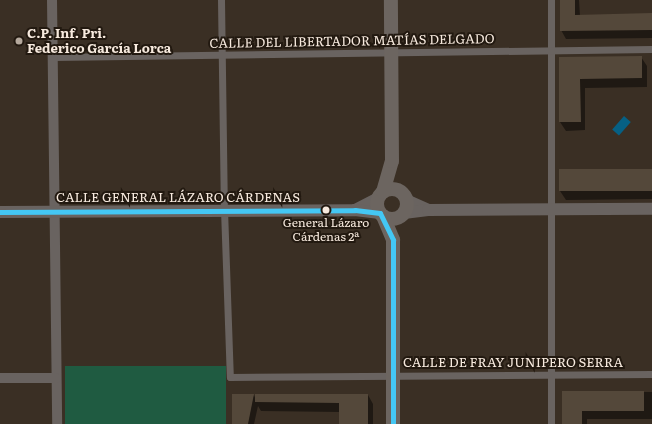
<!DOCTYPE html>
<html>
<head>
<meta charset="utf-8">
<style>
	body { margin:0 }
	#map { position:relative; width:652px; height:424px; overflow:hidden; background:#3a2f24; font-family:Literata,serif }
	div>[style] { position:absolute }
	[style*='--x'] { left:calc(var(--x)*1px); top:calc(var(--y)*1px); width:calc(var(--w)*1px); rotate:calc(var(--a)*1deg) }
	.green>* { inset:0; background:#1f5b41; transform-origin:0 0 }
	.water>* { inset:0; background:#066084; transform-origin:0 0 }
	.shadow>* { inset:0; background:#0007 }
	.building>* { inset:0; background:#54483a; transform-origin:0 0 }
	.pedestrian>* { height:7px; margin:-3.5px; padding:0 3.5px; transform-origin:3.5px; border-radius:3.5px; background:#696360 }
	.minor>* { height:10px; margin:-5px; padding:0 5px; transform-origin:5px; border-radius:5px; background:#696360 }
	.tertiary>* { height:12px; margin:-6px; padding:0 6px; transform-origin:6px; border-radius:6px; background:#696360 }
	.secondary>* { height:14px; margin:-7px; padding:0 7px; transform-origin:7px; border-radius:7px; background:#6c6560 }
	.secondary>.ring { margin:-7px; padding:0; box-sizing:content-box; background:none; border:14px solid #6c6560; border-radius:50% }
	.bus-1>* { height:5px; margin:-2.5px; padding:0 2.5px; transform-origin:2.5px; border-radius:2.5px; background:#44c7f4 }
	.dots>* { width:11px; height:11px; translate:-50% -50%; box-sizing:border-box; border:2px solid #221910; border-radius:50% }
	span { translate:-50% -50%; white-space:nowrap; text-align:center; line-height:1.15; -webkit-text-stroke:4px #221910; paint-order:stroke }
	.bus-label { font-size:12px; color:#f7eade }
	.poi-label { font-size:13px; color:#f7eade; font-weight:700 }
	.left { translate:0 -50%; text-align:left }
	.street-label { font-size:13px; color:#f7eade }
</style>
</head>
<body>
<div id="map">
	<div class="green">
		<div style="left:226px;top:366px;width:58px;height:161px;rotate:90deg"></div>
	</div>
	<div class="water">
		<div style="left:624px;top:116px;width:9px;height:18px;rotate:41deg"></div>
	</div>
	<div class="shadow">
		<div style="clip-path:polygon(561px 0,579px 0,580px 16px,652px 14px,652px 38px,566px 39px,561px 30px)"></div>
		<div style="clip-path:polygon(641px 57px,647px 66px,647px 87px,585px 88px,585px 130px,566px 131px,560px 122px,560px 58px)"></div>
		<div style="clip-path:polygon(560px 170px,652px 170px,652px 199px,566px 200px,560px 191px)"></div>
		<div style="clip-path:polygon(563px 392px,652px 392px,652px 419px,587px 419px,587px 424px,563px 424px)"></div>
		<div style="clip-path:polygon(254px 395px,256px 400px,368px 395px,373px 404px,373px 424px,340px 424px,340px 412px,261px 411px,258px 406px,254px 424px,233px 424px)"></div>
	</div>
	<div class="building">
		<div style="clip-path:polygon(560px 0,575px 0,575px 15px,652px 13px,652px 30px,560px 31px)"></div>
		<div style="clip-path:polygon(642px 56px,642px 78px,580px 79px,581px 122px,559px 122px,559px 57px)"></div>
		<div style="left:559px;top:169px;width:93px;height:22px"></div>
		<div style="clip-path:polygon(562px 391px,644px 391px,644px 411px,582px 411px,582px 424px,562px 424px)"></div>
		<div style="clip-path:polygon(232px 394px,254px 394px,248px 424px,232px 424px)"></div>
		<div style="clip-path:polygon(255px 394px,368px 394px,368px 424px,339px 424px,339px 403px,255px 402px)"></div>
	</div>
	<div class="pedestrian">
		<div style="--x:221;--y:0;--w:209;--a:89.2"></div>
		<div style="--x:224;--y:209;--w:168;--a:88"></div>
		<div style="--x:230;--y:377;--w:422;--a:-0.4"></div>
		<div style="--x:551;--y:0;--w:424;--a:90"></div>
		<div style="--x:53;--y:57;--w:599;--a:-0.77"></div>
	</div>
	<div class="minor">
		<div style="--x:52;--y:0;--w:424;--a:89.3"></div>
		<div style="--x:0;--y:378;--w:56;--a:0"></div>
	</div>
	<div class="tertiary">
		<div style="--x:406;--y:200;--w:24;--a:24"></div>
		<div style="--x:355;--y:210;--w:25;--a:-27"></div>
		<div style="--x:0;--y:212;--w:355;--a:-0.3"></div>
		<div style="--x:355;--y:210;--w:25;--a:7"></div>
		<div style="--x:404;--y:213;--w:24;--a:-7"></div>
		<div style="--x:428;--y:210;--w:224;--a:-0.3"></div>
	</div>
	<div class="secondary">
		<div class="ring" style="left:377px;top:189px;width:16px;height:16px"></div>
		<div style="--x:383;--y:192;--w:32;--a:-74"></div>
		<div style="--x:392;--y:161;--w:161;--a:-90.4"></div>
		<div style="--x:383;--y:216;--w:26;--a:67"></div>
		<div style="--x:393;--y:240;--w:184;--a:90"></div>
	</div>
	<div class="bus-1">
		<div style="--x:0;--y:212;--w:355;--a:-0.3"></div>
		<div style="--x:355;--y:210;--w:25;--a:7"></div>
		<div style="--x:380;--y:213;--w:30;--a:64"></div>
		<div style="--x:393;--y:240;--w:184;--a:90"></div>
	</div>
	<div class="dots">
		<div style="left:19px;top:41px;background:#b5a99d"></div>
		<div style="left:326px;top:210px;background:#f7eade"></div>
	</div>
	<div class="bus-label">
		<span style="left:326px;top:230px">General Lázaro<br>Cárdenas 2ª</span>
	</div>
	<div class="poi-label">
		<span class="left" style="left:27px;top:41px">C.P. Inf. Pri.<br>Federico García Lorca</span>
	</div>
	<div class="street-label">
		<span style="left:352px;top:41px;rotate:-1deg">CALLE DEL LIBERTADOR MATÍAS DELGADO</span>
		<span style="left:178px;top:197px">CALLE GENERAL LÁZARO CÁRDENAS</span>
		<span style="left:513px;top:362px">CALLE DE FRAY JUNIPERO SERRA</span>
	</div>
</div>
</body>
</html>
